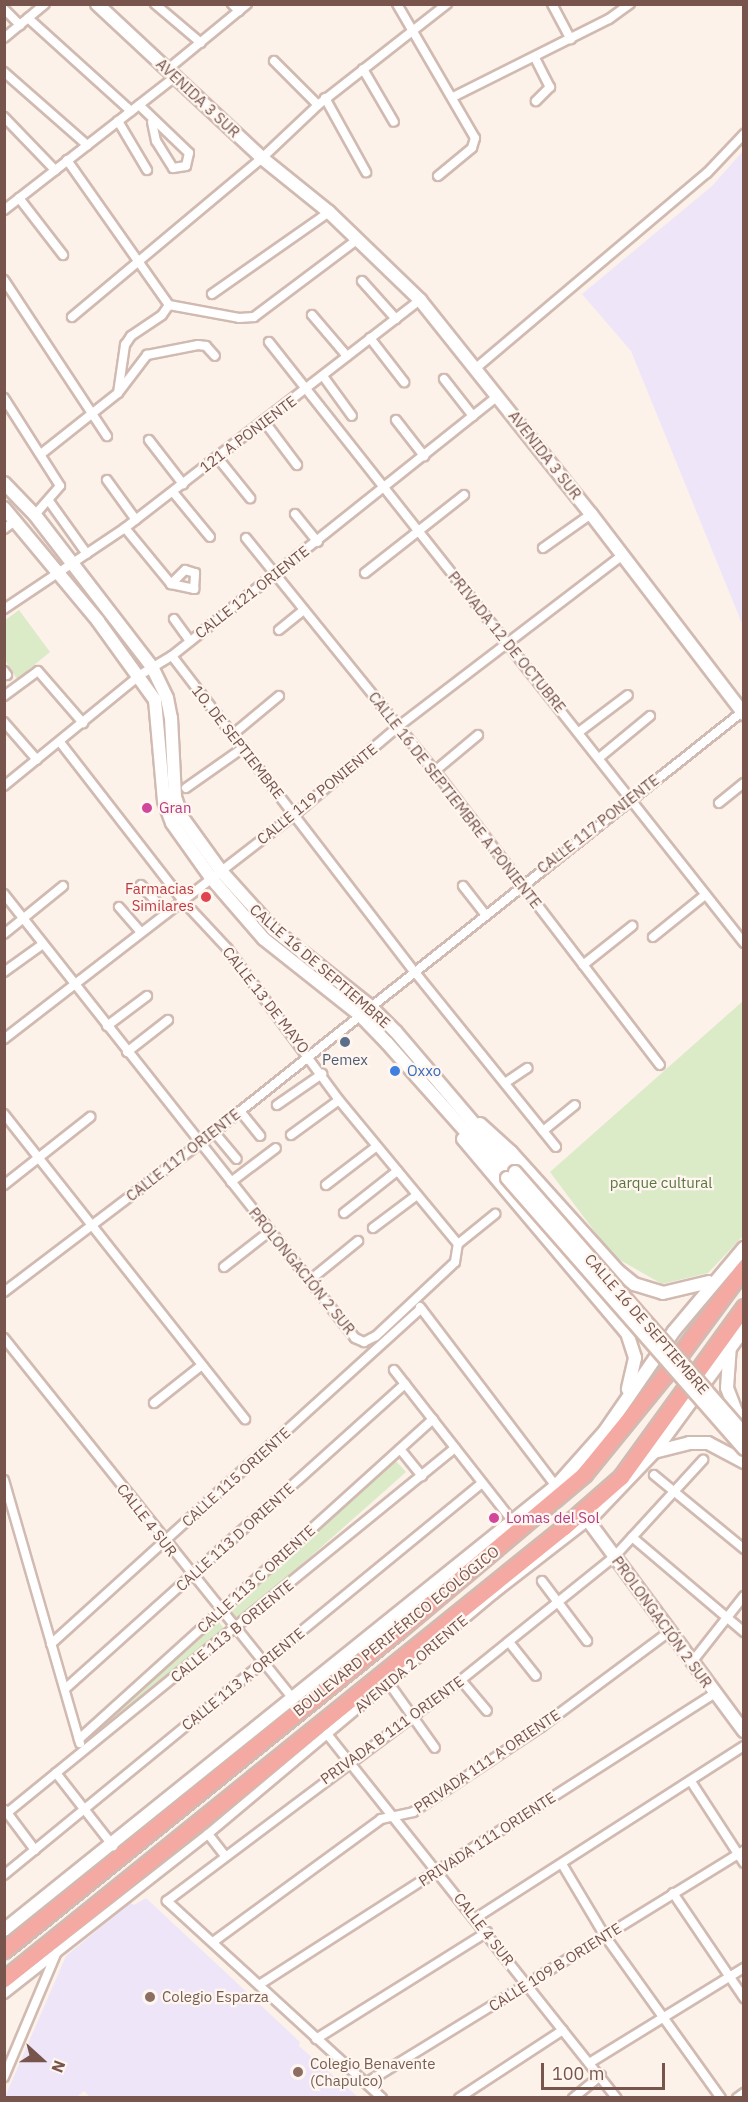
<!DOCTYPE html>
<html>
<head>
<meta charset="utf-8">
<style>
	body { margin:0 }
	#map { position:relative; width:748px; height:2102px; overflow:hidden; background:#fcf2e9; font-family:"IBM Plex Sans",sans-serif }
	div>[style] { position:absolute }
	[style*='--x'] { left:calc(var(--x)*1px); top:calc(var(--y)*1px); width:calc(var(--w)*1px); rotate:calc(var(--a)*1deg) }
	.education>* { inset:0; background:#eee5f9 }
	.green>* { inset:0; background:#dbeac7 }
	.roads { filter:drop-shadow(2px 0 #d1bab1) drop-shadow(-2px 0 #d1bab1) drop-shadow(0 2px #d1bab1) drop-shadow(0 -2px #d1bab1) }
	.street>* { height:8px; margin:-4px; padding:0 4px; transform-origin:4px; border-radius:4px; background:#fff }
	.secondary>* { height:12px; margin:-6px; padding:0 6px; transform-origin:6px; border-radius:6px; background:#fff }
	.highway>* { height:15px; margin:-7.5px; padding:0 7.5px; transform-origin:7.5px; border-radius:7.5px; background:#f4aaa2 }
	.bridges { filter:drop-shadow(2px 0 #d4b9af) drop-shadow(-2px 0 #d4b9af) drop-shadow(0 2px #d4b9af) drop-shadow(0 -2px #d4b9af) }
	.secondary-bridge>* { height:12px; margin:-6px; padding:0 6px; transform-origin:6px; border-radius:6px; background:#fff }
	.dots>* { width:16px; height:16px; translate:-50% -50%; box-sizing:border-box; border:3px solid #fff6f0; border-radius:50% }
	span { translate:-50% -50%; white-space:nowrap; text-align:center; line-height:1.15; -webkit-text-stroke:4.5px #fff6f0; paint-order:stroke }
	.street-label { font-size:15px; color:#77554d }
	.hotel-label { font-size:15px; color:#b23c85 }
	.left { translate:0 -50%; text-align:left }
	.health-label { font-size:15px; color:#be3a42 }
	.right { translate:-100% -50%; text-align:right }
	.service-label { font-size:15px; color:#4e5e75 }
	.shop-label { font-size:15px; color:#366cbe }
	.park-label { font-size:15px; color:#5a7641 }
	.education-label { font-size:15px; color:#785e54 }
	.frame { position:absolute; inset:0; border:6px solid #77554d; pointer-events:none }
	.north { position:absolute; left:12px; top:2030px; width:60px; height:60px; -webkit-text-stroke:4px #fff6f0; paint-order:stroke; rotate:111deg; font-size:16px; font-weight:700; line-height:24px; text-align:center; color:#77554d }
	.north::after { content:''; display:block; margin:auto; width:21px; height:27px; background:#77554d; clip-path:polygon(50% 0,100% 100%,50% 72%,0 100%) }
	.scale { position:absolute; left:541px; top:2063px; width:124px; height:27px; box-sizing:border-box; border:3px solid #77554d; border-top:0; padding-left:8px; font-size:18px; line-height:21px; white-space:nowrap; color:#77554d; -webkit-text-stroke:4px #fff6f0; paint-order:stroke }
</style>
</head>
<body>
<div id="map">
	<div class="education">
		<div style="clip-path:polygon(743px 151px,743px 626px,631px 351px,582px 294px,712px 186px)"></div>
		<div style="clip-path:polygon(146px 1898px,300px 2042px,299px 2046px,358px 2097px,91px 2098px,84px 2091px,77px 2097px,5px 2097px,66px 1956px,130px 1903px,134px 1905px)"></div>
	</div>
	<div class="green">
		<div style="clip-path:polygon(19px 610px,50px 652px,17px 679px,5px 660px,4px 621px)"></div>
		<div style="clip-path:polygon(743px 1001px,743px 1236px,708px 1273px,662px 1284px,613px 1256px,550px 1172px)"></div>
		<div style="clip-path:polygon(395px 1460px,406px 1472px,239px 1620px,230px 1610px)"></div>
		<div style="clip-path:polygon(217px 1619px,224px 1629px,85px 1744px,83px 1739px)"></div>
	</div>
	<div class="roads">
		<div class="street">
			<div style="--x:155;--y:4;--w:60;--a:40.3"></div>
			<div style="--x:232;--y:4;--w:10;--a:45"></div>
			<div style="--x:397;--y:4;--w:155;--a:59.8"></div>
			<div style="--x:475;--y:138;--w:10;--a:107"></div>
			<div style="--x:472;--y:148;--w:44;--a:140.5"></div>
			<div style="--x:552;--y:4;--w:40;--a:62"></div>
			<div style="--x:4;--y:9;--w:23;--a:45"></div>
			<div style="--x:28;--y:18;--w:139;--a:42.1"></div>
			<div style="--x:4;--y:38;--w:53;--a:-39.7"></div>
			<div style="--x:535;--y:58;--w:33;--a:63"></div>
			<div style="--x:550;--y:87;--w:20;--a:135"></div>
			<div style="--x:274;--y:61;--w:62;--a:45"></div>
			<div style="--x:168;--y:69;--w:102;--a:-39.4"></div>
			<div style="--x:363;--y:69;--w:61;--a:59.7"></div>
			<div style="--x:4;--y:72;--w:111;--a:41.3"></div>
			<div style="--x:453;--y:97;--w:174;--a:-26.6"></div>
			<div style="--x:609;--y:19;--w:26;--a:-36"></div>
			<div style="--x:325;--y:98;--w:85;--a:61"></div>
			<div style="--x:139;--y:105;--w:69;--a:43.8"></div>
			<div style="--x:189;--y:153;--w:13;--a:103"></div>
			<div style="--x:186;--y:166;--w:13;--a:171"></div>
			<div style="--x:173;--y:168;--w:32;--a:-122"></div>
			<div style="--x:156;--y:141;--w:19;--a:-102"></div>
			<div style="--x:4;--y:117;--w:74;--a:46.1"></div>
			<div style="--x:118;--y:121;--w:57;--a:59.4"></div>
			<div style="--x:67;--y:160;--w:177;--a:54.9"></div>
			<div style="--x:19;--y:198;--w:72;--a:52.3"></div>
			<div style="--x:4;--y:210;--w:218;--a:-37.9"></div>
			<div style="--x:4;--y:280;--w:187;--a:56.6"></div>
			<div style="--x:362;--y:281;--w:51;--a:48.2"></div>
			<div style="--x:212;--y:294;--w:143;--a:-35"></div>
			<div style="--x:312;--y:315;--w:54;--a:49.5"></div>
			<div style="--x:72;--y:317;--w:248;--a:-39.9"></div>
			<div style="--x:262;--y:158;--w:77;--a:-43.4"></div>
			<div style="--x:318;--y:105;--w:164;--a:-38.1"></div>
			<div style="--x:370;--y:338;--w:56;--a:52.3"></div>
			<div style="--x:269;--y:342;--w:766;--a:51.68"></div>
			<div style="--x:476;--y:368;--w:302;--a:-40.2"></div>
			<div style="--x:707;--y:173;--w:54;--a:-46.5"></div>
			<div style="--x:323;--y:376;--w:49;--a:54.1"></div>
			<div style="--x:444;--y:379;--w:47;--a:51.9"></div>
			<div style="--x:118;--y:393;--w:49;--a:-81.7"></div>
			<div style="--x:125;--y:345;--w:11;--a:-56"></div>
			<div style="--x:131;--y:336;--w:37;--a:-34"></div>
			<div style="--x:162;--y:315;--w:12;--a:-55"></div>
			<div style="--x:169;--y:305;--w:71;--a:10.5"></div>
			<div style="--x:239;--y:318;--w:15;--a:-4"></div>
			<div style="--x:254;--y:317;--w:130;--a:-36.9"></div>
			<div style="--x:4;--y:398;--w:104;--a:57.5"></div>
			<div style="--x:60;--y:486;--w:38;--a:131"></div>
			<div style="--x:396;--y:420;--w:46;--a:52.1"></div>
			<div style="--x:264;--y:421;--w:55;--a:53.1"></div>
			<div style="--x:149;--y:440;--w:56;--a:52.3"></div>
			<div style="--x:41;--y:454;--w:98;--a:-38.4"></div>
			<div style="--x:118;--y:393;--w:48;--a:-52.7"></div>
			<div style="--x:147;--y:355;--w:52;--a:-11.1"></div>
			<div style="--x:198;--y:345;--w:8;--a:7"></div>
			<div style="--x:206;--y:346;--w:13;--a:48"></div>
			<div style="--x:217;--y:457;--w:53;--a:51.2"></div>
			<div style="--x:107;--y:480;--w:49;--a:54.1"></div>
			<div style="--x:173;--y:492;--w:58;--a:50.6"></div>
			<div style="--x:49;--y:501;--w:65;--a:54.4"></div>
			<div style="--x:295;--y:514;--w:36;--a:51"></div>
			<div style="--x:125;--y:528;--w:72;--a:50.6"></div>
			<div style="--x:171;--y:584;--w:24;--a:12"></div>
			<div style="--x:194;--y:589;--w:16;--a:-86"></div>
			<div style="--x:195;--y:573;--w:10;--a:-163"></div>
			<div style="--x:185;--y:570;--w:20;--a:135"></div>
			<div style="--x:4;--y:529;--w:15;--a:-37"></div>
			<div style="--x:246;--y:538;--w:300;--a:51"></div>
			<div style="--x:435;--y:771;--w:370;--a:52.6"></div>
			<div style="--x:543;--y:548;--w:59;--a:-35.3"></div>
			<div style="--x:365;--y:573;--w:126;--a:-38.2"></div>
			<div style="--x:4;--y:609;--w:146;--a:-33.8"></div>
			<div style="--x:125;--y:528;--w:373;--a:-37.7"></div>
			<div style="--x:174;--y:619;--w:27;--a:54"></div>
			<div style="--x:279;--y:630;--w:32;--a:-39"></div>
			<div style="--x:172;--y:656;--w:397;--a:52.5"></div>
			<div style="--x:414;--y:971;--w:226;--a:51.1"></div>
			<div style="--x:4;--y:671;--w:5;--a:53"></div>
			<div style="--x:4;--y:696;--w:42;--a:-36.3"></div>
			<div style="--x:38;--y:671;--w:69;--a:49.1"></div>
			<div style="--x:4;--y:722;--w:50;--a:49"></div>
			<div style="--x:579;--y:732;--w:61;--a:-37.1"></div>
			<div style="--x:232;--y:735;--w:61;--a:-39.7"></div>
			<div style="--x:599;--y:758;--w:66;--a:-39.5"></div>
			<div style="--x:435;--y:771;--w:56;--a:-39.9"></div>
			<div style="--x:4;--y:786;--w:176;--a:-39.2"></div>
			<div style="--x:140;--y:675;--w:37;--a:-31"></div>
			<div style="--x:172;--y:656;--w:417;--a:-38.6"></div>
			<div style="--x:186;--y:788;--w:70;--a:-35.1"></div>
			<div style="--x:719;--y:803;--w:32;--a:-39"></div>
			<div style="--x:141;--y:885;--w:38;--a:48"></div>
			<div style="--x:463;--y:886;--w:36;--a:52"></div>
			<div style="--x:4;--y:894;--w:566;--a:51.67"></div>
			<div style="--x:355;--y:1338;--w:10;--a:24"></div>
			<div style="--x:364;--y:1342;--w:13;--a:-27"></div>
			<div style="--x:376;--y:1336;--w:108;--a:-43.1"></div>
			<div style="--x:455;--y:1262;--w:18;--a:-81"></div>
			<div style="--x:458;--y:1244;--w:187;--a:-129.6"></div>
			<div style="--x:339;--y:1100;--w:189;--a:-126.4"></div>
			<div style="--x:227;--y:948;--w:63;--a:-133.1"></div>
			<div style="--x:184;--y:902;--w:202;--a:-127.8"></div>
			<div style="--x:119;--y:907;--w:33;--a:49"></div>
			<div style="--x:4;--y:934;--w:76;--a:-39.1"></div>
			<div style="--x:653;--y:937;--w:67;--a:-38.9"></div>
			<div style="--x:583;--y:965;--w:63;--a:-38.5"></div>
			<div style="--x:4;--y:972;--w:48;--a:-35.7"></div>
			<div style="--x:107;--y:1026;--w:50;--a:-36.9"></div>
			<div style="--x:4;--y:1039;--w:366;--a:-37.7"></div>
			<div style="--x:294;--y:815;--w:138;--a:-40.3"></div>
			<div style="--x:399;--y:726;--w:280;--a:-37.4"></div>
			<div style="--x:127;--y:1052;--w:52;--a:-38"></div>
			<div style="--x:505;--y:1083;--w:27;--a:-34"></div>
			<div style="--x:277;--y:1105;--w:55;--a:-34.6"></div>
			<div style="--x:240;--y:1111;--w:32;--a:51"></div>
			<div style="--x:4;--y:1114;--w:389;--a:51.7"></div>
			<div style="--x:543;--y:1131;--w:41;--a:-39.1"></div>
			<div style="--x:214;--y:1132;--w:35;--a:50"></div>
			<div style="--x:291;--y:1135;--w:59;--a:-36.1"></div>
			<div style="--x:231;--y:1182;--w:56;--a:-37.1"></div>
			<div style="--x:4;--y:1185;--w:110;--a:-38.3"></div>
			<div style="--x:326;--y:1185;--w:64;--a:-37.4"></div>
			<div style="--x:344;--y:1213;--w:68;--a:-38.4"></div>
			<div style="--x:373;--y:1228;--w:55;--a:-36.9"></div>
			<div style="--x:458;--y:1244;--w:48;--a:-39"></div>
			<div style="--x:224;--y:1267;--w:58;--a:-38"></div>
			<div style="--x:310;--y:1280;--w:62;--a:-39.1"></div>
			<div style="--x:4;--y:1292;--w:245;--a:-37.2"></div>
			<div style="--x:199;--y:1144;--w:694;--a:-38.51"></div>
			<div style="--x:420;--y:1307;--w:230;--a:52.8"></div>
			<div style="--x:4;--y:1338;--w:462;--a:51.3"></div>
			<div style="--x:394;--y:1370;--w:193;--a:51.9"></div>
			<div style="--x:154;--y:1403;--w:61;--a:-38.4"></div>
			<div style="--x:400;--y:1449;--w:35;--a:51"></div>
			<div style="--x:654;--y:1475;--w:117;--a:39.4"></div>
			<div style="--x:4;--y:1480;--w:274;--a:73.9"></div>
			<div style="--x:632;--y:1537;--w:147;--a:40.3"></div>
			<div style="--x:542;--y:1581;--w:75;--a:53.1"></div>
			<div style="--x:509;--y:1642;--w:43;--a:51.5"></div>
			<div style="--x:51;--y:1644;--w:499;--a:-42.2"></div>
			<div style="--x:692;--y:1662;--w:84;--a:-51.8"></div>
			<div style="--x:461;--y:1680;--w:40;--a:50"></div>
			<div style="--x:65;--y:1689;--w:457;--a:-41.9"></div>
			<div style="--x:393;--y:1689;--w:72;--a:54.6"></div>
			<div style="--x:327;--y:1734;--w:465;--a:51.5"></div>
			<div style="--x:79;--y:1739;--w:477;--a:-42.1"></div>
			<div style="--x:56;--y:1773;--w:93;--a:52"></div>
			<div style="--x:692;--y:1783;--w:95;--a:57"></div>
			<div style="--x:5;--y:1810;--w:50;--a:53.1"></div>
			<div style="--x:7;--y:1813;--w:578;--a:-39.17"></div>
			<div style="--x:208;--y:1834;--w:28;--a:52"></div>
			<div style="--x:562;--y:1864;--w:84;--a:59.2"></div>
			<div style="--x:605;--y:1936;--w:199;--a:54.4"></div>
			<div style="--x:4;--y:1875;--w:618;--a:-39.35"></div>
			<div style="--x:673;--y:1893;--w:127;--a:55.9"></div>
			<div style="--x:476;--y:1918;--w:318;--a:-32.7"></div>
			<div style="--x:213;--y:1942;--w:208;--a:-36.2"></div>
			<div style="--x:381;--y:1819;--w:33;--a:-12"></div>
			<div style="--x:413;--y:1812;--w:154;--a:-33.6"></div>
			<div style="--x:541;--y:1727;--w:159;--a:-36.6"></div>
			<div style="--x:259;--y:1985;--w:541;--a:-32.63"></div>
			<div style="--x:4;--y:1994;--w:259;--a:-38.1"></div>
			<div style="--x:208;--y:1834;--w:373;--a:-40"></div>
			<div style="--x:494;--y:1594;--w:119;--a:-37.8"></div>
			<div style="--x:316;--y:2039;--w:202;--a:-32"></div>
			<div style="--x:591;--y:2062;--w:180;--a:-31.6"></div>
			<div style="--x:4;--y:2077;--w:134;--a:-67.1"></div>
			<div style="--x:366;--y:2083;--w:444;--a:-31.6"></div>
			<div style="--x:382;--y:2098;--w:292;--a:-137.5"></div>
			<div style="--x:167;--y:1901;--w:368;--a:-36.9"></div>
			<div style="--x:461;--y:1680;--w:196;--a:-38.8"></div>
			<div style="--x:614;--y:1557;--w:132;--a:-47.5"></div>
			<div style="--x:459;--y:2098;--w:124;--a:-33.2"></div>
			<div style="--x:573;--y:2098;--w:36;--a:-39"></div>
			<div style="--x:737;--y:2098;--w:9;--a:-36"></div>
		</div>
		<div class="secondary">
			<div style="--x:97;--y:4;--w:226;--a:43"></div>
			<div style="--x:262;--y:158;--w:86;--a:38.9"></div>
			<div style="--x:329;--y:212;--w:127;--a:44"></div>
			<div style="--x:420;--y:300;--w:274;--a:51.4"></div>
			<div style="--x:591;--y:514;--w:252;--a:52.6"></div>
			<div style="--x:4;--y:483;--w:45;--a:45.9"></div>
			<div style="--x:35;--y:515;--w:192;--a:52.4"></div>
			<div style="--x:152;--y:667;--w:34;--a:64"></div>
			<div style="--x:167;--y:698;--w:20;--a:79"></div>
			<div style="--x:171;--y:718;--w:79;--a:87.1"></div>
			<div style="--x:175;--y:797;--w:21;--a:71"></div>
			<div style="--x:182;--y:817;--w:67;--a:54.2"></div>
			<div style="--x:221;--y:871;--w:78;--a:48.1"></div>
			<div style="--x:273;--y:929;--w:125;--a:38.5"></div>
			<div style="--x:371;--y:1007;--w:35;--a:45"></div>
			<div style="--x:396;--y:1032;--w:184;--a:49.6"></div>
			<div style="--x:4;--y:508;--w:147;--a:50.2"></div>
			<div style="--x:98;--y:621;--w:97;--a:54.2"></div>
			<div style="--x:155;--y:700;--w:101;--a:84.9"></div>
			<div style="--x:164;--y:801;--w:23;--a:70"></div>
			<div style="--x:172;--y:823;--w:69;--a:54.5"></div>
			<div style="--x:212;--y:879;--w:79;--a:49.1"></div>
			<div style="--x:264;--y:939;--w:122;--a:38.4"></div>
			<div style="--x:360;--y:1015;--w:39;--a:46"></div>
			<div style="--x:387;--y:1043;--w:181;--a:48.4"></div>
			<div style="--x:480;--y:1124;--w:42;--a:42.1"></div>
			<div style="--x:511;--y:1152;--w:160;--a:48"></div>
			<div style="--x:618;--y:1271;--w:21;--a:39"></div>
			<div style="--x:634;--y:1284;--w:30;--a:17"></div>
			<div style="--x:663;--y:1293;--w:47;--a:-13.4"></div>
			<div style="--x:463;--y:1139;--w:254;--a:49.8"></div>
			<div style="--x:627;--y:1333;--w:26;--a:72"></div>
			<div style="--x:635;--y:1358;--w:32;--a:103"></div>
			<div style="--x:730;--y:1345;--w:43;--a:94"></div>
			<div style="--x:727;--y:1388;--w:26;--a:69"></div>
			<div style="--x:736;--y:1412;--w:12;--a:48"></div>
			<div style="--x:654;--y:1452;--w:36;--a:-14"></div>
			<div style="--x:689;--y:1443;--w:19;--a:0"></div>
			<div style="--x:708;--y:1443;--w:41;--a:27.8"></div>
			<div style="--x:581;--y:1511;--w:274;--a:53.5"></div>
			<div style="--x:588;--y:1521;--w:95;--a:-46.3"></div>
			<div style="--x:654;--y:1452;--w:152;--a:-53.8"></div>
			<div style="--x:4;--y:1930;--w:708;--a:-38.81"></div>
			<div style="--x:556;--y:1486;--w:74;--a:-48.3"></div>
			<div style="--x:605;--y:1431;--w:121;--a:-55.4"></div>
			<div style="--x:674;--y:1331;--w:109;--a:-49.9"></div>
		</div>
		<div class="highway">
			<div style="--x:4;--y:1950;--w:508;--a:-39.01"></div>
			<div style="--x:399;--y:1630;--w:242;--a:-40.1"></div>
			<div style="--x:584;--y:1474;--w:127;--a:-50.8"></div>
			<div style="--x:664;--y:1376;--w:134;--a:-53.5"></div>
			<div style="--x:4;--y:1979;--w:720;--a:-38.91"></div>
			<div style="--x:564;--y:1527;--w:76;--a:-41.3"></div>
			<div style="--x:621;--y:1477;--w:210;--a:-54.1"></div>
		</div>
	</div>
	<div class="bridges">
		<div class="secondary-bridge">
			<div style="--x:515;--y:1172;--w:348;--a:48.8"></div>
			<div style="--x:507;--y:1178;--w:360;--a:48.8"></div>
		</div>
	</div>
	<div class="dots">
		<div style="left:147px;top:808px;background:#d1479c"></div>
		<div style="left:206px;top:897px;background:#e0444e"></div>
		<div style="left:345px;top:1042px;background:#5c6f8a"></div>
		<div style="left:395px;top:1071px;background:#3f7fe0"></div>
		<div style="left:494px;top:1518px;background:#d1479c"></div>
		<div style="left:150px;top:1997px;background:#8d6e63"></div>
		<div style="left:298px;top:2072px;background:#8d6e63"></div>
	</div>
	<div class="street-label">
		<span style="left:198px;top:98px;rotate:43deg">AVENIDA 3 SUR</span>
		<span style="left:248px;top:434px;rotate:-37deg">121 A PONIENTE</span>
		<span style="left:545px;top:455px;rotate:52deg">AVENIDA 3 SUR</span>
		<span style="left:252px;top:592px;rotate:-38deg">CALLE 121 ORIENTE</span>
		<span style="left:507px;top:642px;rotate:51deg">PRIVADA 12 DE OCTUBRE</span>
		<span style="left:238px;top:742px;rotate:52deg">1O. DE SEPTIEMBRE</span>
		<span style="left:317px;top:794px;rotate:-39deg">CALLE 119 PONIENTE</span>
		<span style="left:455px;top:800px;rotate:52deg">CALLE 16 DE SEPTIEMBRE A PONIENTE</span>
		<span style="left:598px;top:824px;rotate:-38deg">CALLE 117 PONIENTE</span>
		<span style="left:320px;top:966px;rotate:41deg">CALLE 16 DE SEPTIEMBRE</span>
		<span style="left:266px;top:1000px;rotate:52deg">CALLE 13 DE MAYO</span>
		<span style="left:183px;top:1155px;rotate:-38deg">CALLE 117 ORIENTE</span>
		<span style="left:302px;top:1271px;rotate:51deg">PROLONGACIÓN 2 SUR</span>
		<span style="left:647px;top:1324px;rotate:49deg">CALLE 16 DE SEPTIEMBRE</span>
		<span style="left:236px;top:1477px;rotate:-42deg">CALLE 115 ORIENTE</span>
		<span style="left:147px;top:1520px;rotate:52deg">CALLE 4 SUR</span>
		<span style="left:235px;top:1537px;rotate:-42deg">CALLE 113 D ORIENTE</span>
		<span style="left:256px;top:1579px;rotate:-42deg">CALLE 113 C ORIENTE</span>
		<span style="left:662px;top:1622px;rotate:54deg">PROLONGACIÓN 2 SUR</span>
		<span style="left:232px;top:1631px;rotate:-39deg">CALLE 113 B ORIENTE</span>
		<span style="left:396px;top:1631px;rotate:-39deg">BOULEVARD PERIFÉRICO ECOLÓGICO</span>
		<span style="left:411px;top:1664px;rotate:-40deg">AVENIDA 2 ORIENTE</span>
		<span style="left:243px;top:1679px;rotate:-39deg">CALLE 113 A ORIENTE</span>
		<span style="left:392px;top:1730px;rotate:-36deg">PRIVADA B 111 ORIENTE</span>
		<span style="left:487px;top:1761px;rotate:-34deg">PRIVADA 111 A ORIENTE</span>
		<span style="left:487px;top:1839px;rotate:-33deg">PRIVADA 111 ORIENTE</span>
		<span style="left:484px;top:1929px;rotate:52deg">CALLE 4 SUR</span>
		<span style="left:555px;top:1967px;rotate:-32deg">CALLE 109 B ORIENTE</span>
	</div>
	<div class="hotel-label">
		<span class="left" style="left:159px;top:808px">Gran</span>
		<span class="left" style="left:506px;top:1518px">Lomas del Sol</span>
	</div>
	<div class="health-label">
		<span class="right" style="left:194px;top:897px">Farmacias<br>Similares</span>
	</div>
	<div class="service-label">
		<span style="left:345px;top:1060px">Pemex</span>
	</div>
	<div class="shop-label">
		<span class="left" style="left:407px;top:1071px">Oxxo</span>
	</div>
	<div class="park-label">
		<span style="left:661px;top:1183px">parque cultural</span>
	</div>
	<div class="education-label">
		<span class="left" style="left:162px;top:1997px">Colegio Esparza</span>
		<span class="left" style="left:310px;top:2072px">Colegio Benavente<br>(Chapulco)</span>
	</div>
	<div class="frame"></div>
	<div class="north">N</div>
	<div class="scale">100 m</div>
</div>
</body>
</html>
